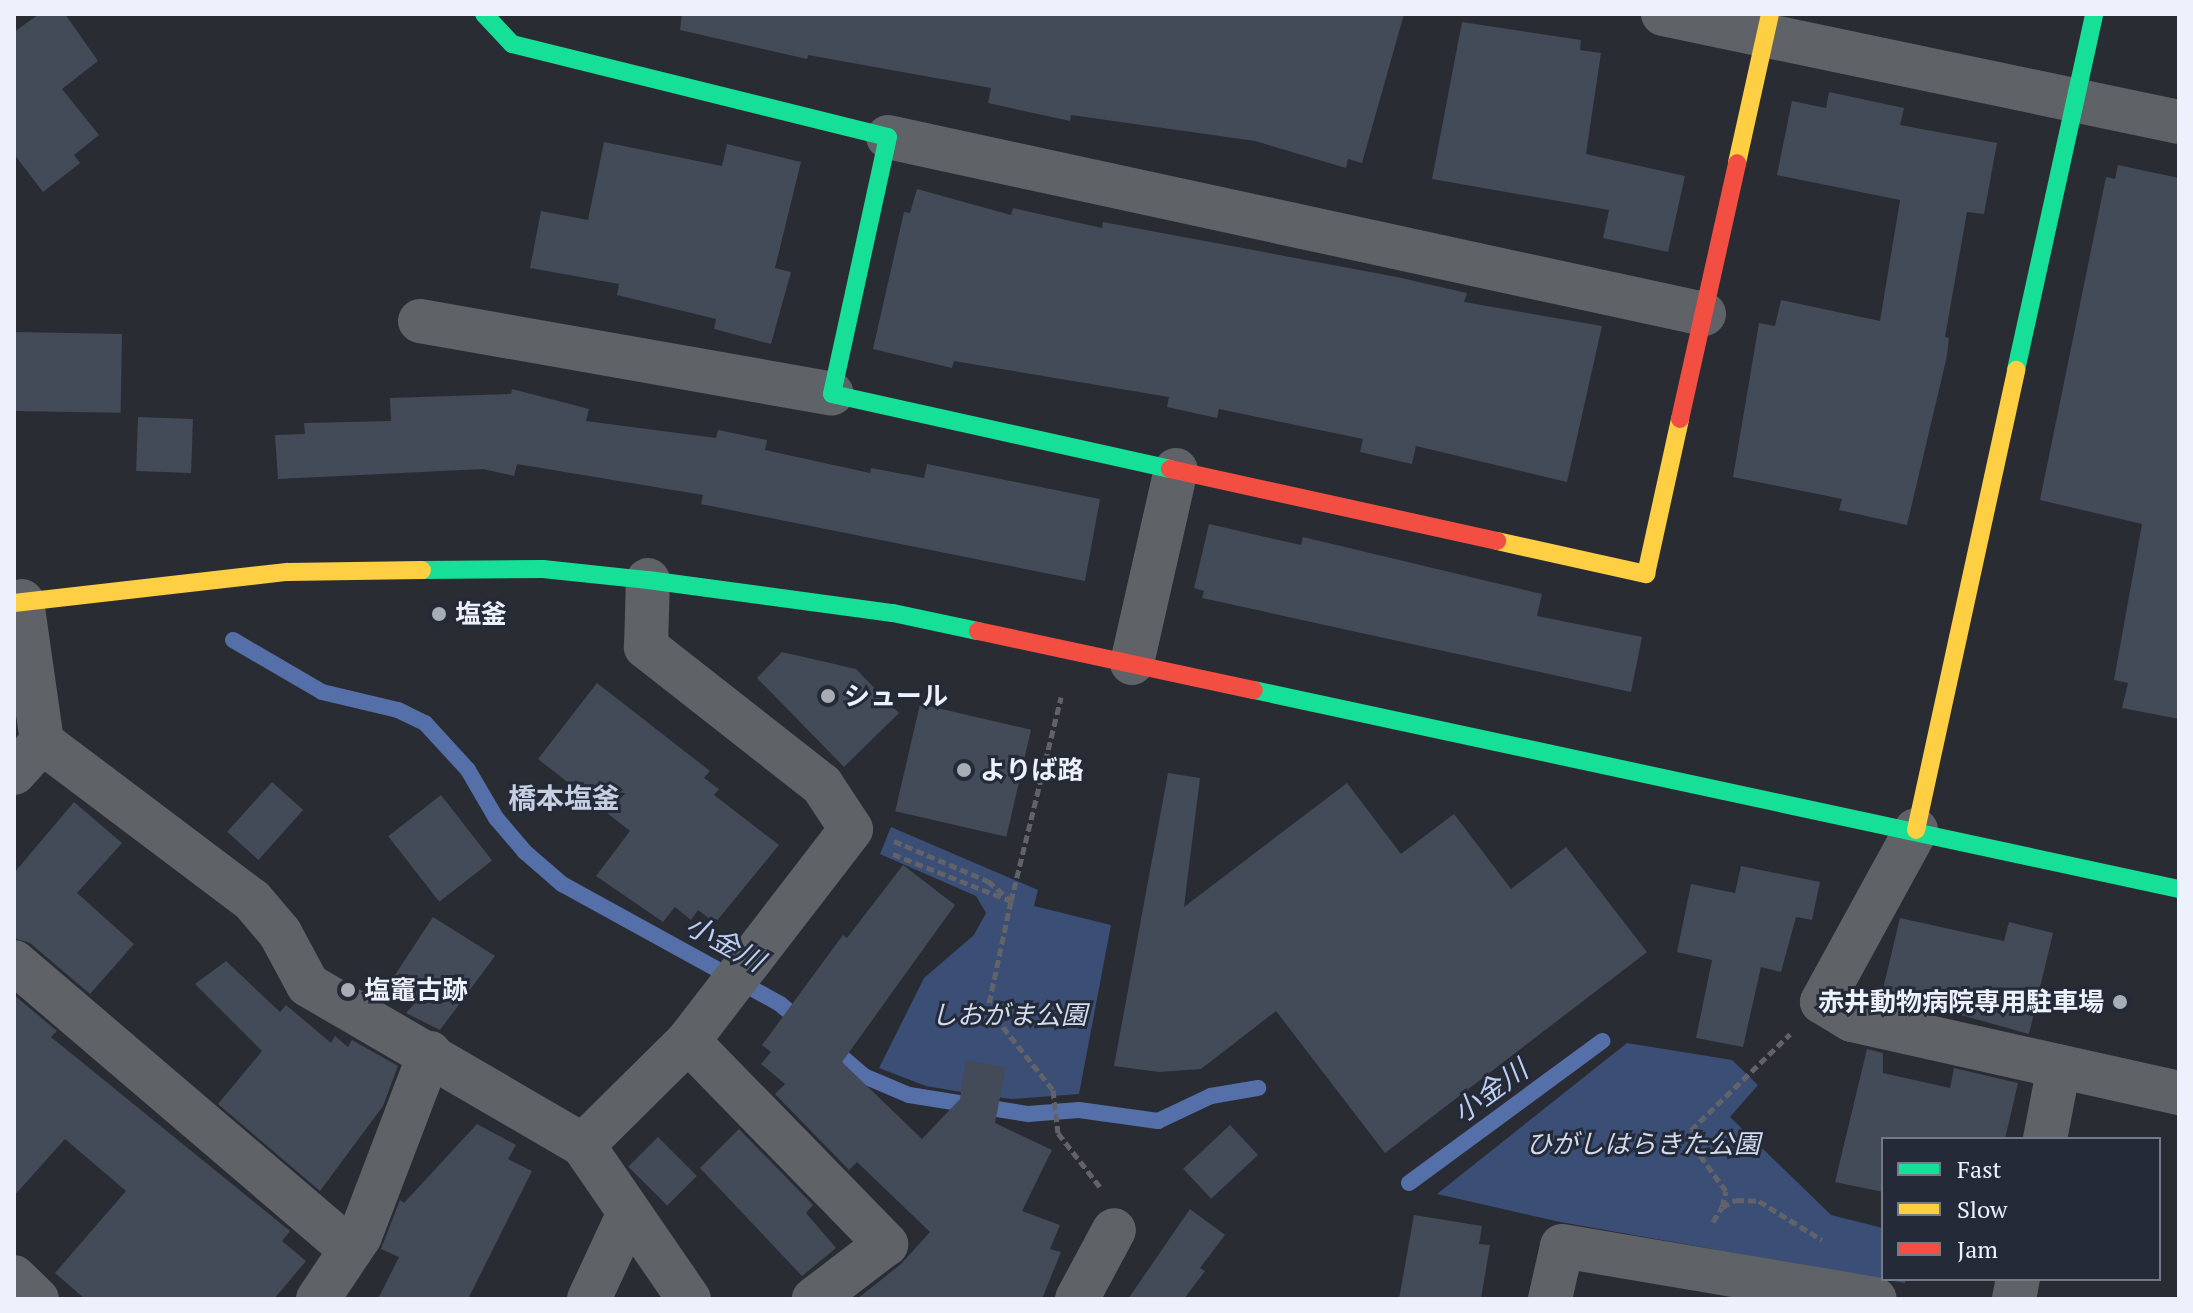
<!DOCTYPE html>
<html>
<head>
<meta charset="utf-8">
<style>
	body { margin:0 }
	#map { position:relative; width:2193px; height:1313px; overflow:hidden; background:#292c33; font-family:"PT Serif","Noto Sans JP",serif }
	div>[style] { position:absolute }
	[style*='--x'] { left:calc(var(--x)*1px); top:calc(var(--y)*1px); width:calc(var(--w)*1px); rotate:calc(var(--a)*1deg) }
	.green>* { inset:0; background:#3a4e76 }
	.stream>* { height:16px; margin:-8px; padding:0 8px; transform-origin:8px; border-radius:8px; background:#556fa9 }
	.building>* { inset:0; background:#434a58; transform-origin:0 0 }
	.path>* { height:5px; margin-top:-2.5px; transform-origin:0; background:repeating-linear-gradient(90deg,#616369 0 8px,transparent 0 12px) }
	.street>* { height:44px; margin:-22px; padding:0 22px; transform-origin:22px; border-radius:22px; background:#5f6267 }
	.fast>* { height:18px; margin:-9px; padding:0 9px; transform-origin:9px; border-radius:9px; background:#16e098 }
	.slow>* { height:18px; margin:-9px; padding:0 9px; transform-origin:9px; border-radius:9px; background:#ffcf43 }
	.jam>* { height:18px; margin:-9px; padding:0 9px; transform-origin:9px; border-radius:9px; background:#f24e42 }
	.dots>* { width:22px; height:22px; translate:-50% -50%; box-sizing:border-box; border:4px solid #242a38; border-radius:50% }
	span { translate:-50% -50%; white-space:nowrap; text-align:center; line-height:1.15; -webkit-text-stroke:6px #242a38; paint-order:stroke }
	.poi-label { font-size:26px; color:#edf1fb; font-weight:700 }
	.left { translate:0 -50%; text-align:left }
	.right { translate:-100% -50%; text-align:right }
	.park-label { font-size:26px; color:#d3dcee; font-style:italic }
	.neighbourhood-label { font-size:28px; color:#c6cfe1; font-weight:700 }
	.water-label { font-size:28px; color:#bdcff3; font-style:italic }
	.frame { position:absolute; inset:0; border:16px solid #edf1fb; pointer-events:none }
	.legend { position:absolute; left:1881px; top:1137px; width:280px; height:144px; box-sizing:border-box; background:#242a38; border:2px solid #747a86; margin:0; padding:10px 14px; list-style:none; font-size:24px; color:#edf1fb }
	.legend li { display:flex; align-items:center; gap:16px; height:40px }
	.legend b { width:40px; border:2px solid #747a86 }
</style>
</head>
<body>
<div id="map">
	<div class="green">
		<div style="clip-path:polygon(891px 827px,1038px 890px,1034px 906px,1111px 925px,1079px 1094px,1011px 1099px,973px 1094px,926px 1086px,879px 1068px,924px 978px,974px 935px,986px 913px,976px 896px,880px 854px)"></div>
		<div style="clip-path:polygon(1627px 1043px,1732px 1060px,1758px 1085px,1730px 1117px,1831px 1215px,1883px 1228px,1883px 1279px,1905px 1279px,1905px 1283px,1560px 1222px,1437px 1194px)"></div>
	</div>
	<div class="stream">
		<div style="--x:233;--y:640;--w:103;--a:30.3"></div>
		<div style="--x:322;--y:692;--w:78;--a:13.3"></div>
		<div style="--x:398;--y:710;--w:30;--a:26"></div>
		<div style="--x:425;--y:723;--w:64;--a:47.5"></div>
		<div style="--x:468;--y:770;--w:56;--a:59.7"></div>
		<div style="--x:496;--y:818;--w:45;--a:49.5"></div>
		<div style="--x:525;--y:852;--w:49;--a:40.9"></div>
		<div style="--x:562;--y:884;--w:249;--a:28.8"></div>
		<div style="--x:780;--y:1004;--w:31;--a:40"></div>
		<div style="--x:828;--y:1045;--w:48;--a:40.7"></div>
		<div style="--x:864;--y:1076;--w:49;--a:22.9"></div>
		<div style="--x:909;--y:1095;--w:121;--a:9.1"></div>
		<div style="--x:1028;--y:1114;--w:51;--a:-4.5"></div>
		<div style="--x:1079;--y:1110;--w:80;--a:7.9"></div>
		<div style="--x:1158;--y:1121;--w:59;--a:-25.3"></div>
		<div style="--x:1211;--y:1096;--w:48;--a:-9.7"></div>
		<div style="--x:1409;--y:1183;--w:240;--a:-36.3"></div>
	</div>
	<div class="building">
		<div style="clip-path:polygon(39px 14px,65px 14px,98px 61px,62px 89px,99px 135px,74px 155px,80px 163px,43px 192px,14px 154px,14px 32px)"></div>
		<div style="clip-path:polygon(682px 14px,1404px 14px,1362px 163px,1348px 159px,1346px 168px,1255px 141px,1071px 115px,1070px 121px,988px 103px,991px 88px,808px 55px,807px 59px,680px 30px)"></div>
		<div style="clip-path:polygon(1462px 22px,1581px 40px,1580px 50px,1601px 53px,1586px 154px,1685px 176px,1668px 252px,1603px 238px,1609px 210px,1432px 179px)"></div>
		<div style="clip-path:polygon(1829px 92px,1904px 108px,1900px 125px,1997px 143px,1984px 214px,1967px 212px,1945px 337px,1949px 338px,1947px 356px,1907px 525px,1839px 510px,1842px 499px,1733px 477px,1759px 323px,1775px 326px,1781px 300px,1880px 321px,1900px 200px,1777px 175px,1792px 101px,1826px 108px)"></div>
		<div style="clip-path:polygon(604px 142px,722px 166px,727px 144px,801px 162px,775px 268px,791px 272px,771px 344px,714px 329px,716px 319px,617px 295px,619px 284px,530px 268px,541px 211px,588px 220px)"></div>
		<div style="clip-path:polygon(2118px 165px,2179px 178px,2179px 719px,2122px 708px,2128px 683px,2114px 680px,2142px 524px,2040px 500px,2106px 177px,2115px 179px)"></div>
		<div style="clip-path:polygon(917px 189px,1011px 215px,1013px 208px,1102px 228px,1103px 222px,1397px 277px,1467px 293px,1464px 302px,1602px 326px,1567px 482px,1416px 446px,1412px 464px,1360px 452px,1363px 439px,1219px 409px,1217px 418px,1167px 407px,1169px 397px,954px 361px,952px 368px,873px 349px,904px 212px,910px 213px)"></div>
		<div style="left:14px;top:332px;width:108px;height:79px;rotate:1deg"></div>
		<div style="clip-path:polygon(512px 389px,589px 409px,586px 421px,716px 438px,718px 430px,767px 440px,765px 450px,870px 473px,871px 468px,924px 478px,927px 464px,1100px 499px,1085px 581px,701px 504px,703px 495px,517px 464px,514px 476px,483px 469px,278px 479px,275px 435px,305px 434px,304px 423px,391px 421px,390px 398px,511px 394px)"></div>
		<div style="left:138px;top:417px;width:55px;height:54px;rotate:2deg"></div>
		<div style="clip-path:polygon(1209px 524px,1301px 545px,1303px 537px,1542px 594px,1537px 616px,1642px 637px,1631px 692px,1202px 598px,1204px 591px,1194px 588px)"></div>
		<div style="clip-path:polygon(782px 652px,856px 669px,899px 713px,844px 767px,757px 678px)"></div>
		<div style="clip-path:polygon(597px 683px,710px 771px,704px 778px,719px 789px,714px 795px,779px 845px,715px 923px,698px 910px,691px 920px,675px 907px,663px 922px,596px 876px,630px 831px,538px 759px)"></div>
		<div style="left:920px;top:704px;width:114px;height:110px;rotate:13deg"></div>
		<div style="clip-path:polygon(1168px 773px,1200px 778px,1184px 907px,1347px 783px,1401px 854px,1454px 814px,1511px 889px,1566px 847px,1647px 952px,1385px 1153px,1276px 1011px,1201px 1069px,1159px 1072px,1114px 1066px)"></div>
		<div style="left:272px;top:782px;width:42px;height:67px;rotate:42deg"></div>
		<div style="left:441px;top:795px;width:83px;height:67px;rotate:52deg"></div>
		<div style="clip-path:polygon(74px 802px,122px 843px,77px 893px,134px 944px,90px 994px,30px 943px,14px 938px,14px 873px)"></div>
		<div style="clip-path:polygon(903px 865px,955px 905px,842px 1062px,922px 1139px,960px 1099px,966px 1060px,1006px 1067px,995px 1123px,1052px 1150px,1022px 1211px,1060px 1225px,1050px 1249px,1061px 1252px,1042px 1299px,857px 1299px,901px 1264px,930px 1232px,857px 1162px,849px 1170px,775px 1094px,785px 1084px,761px 1064px,771px 1052px,762px 1045px,843px 935px,847px 938px)"></div>
		<div style="clip-path:polygon(1741px 866px,1820px 882px,1812px 920px,1796px 917px,1781px 972px,1761px 967px,1743px 1047px,1696px 1038px,1712px 960px,1677px 952px,1691px 884px,1735px 893px)"></div>
		<div style="clip-path:polygon(433px 917px,495px 956px,440px 1030px,406px 1013px,415px 1003px,391px 981px)"></div>
		<div style="clip-path:polygon(1900px 918px,2004px 941px,2009px 922px,2053px 933px,2029px 1034px,1882px 993px)"></div>
		<div style="clip-path:polygon(226px 961px,280px 1012px,286px 1005px,331px 1043px,335px 1036px,348px 1047px,352px 1040px,398px 1066px,383px 1106px,320px 1191px,218px 1104px,262px 1051px,195px 984px)"></div>
		<div style="clip-path:polygon(14px 995px,57px 1031px,51px 1037px,290px 1231px,282px 1241px,306px 1261px,274px 1299px,85px 1299px,55px 1273px,126px 1191px,65px 1139px,14px 1196px)"></div>
		<div style="clip-path:polygon(1867px 1049px,1883px 1053px,1883px 1073px,1950px 1088px,1954px 1068px,2018px 1083px,2005px 1139px,1883px 1139px,1883px 1192px,1835px 1182px)"></div>
		<div style="clip-path:polygon(477px 1124px,516px 1145px,508px 1159px,532px 1171px,468px 1299px,378px 1299px,399px 1257px,381px 1249px,400px 1200px,404px 1203px)"></div>
		<div style="left:1230px;top:1125px;width:41px;height:64px;rotate:47deg"></div>
		<div style="clip-path:polygon(739px 1129px,813px 1205px,806px 1213px,836px 1248px,802px 1276px,700px 1168px)"></div>
		<div style="left:658px;top:1137px;width:55px;height:42px;rotate:45deg"></div>
		<div style="clip-path:polygon(1190px 1209px,1225px 1235px,1200px 1268px,1205px 1271px,1184px 1299px,1128px 1299px)"></div>
		<div style="clip-path:polygon(1414px 1215px,1482px 1226px,1479px 1244px,1490px 1245px,1481px 1299px,1399px 1299px)"></div>
	</div>
	<div class="path">
		<div style="--x:894;--y:841;--w:102;--a:23.1"></div>
		<div style="--x:988;--y:881;--w:30;--a:41"></div>
		<div style="--x:1011;--y:901;--w:109;--a:102.1"></div>
		<div style="--x:988;--y:1008;--w:105;--a:51.6"></div>
		<div style="--x:1053;--y:1090;--w:43;--a:83.4"></div>
		<div style="--x:1058;--y:1133;--w:68;--a:52.1"></div>
		<div style="--x:893;--y:854;--w:127;--a:21.7"></div>
		<div style="--x:1011;--y:901;--w:210;--a:-76.2"></div>
		<div style="--x:1722;--y:1207;--w:16;--a:-76"></div>
		<div style="--x:1726;--y:1191;--w:46;--a:-126.1"></div>
		<div style="--x:1699;--y:1154;--w:25;--a:-108"></div>
		<div style="--x:1691;--y:1130;--w:138;--a:-44.1"></div>
		<div style="--x:1713;--y:1222;--w:17;--a:-59"></div>
		<div style="--x:1722;--y:1207;--w:16;--a:-27"></div>
		<div style="--x:1736;--y:1200;--w:23;--a:2"></div>
		<div style="--x:1759;--y:1201;--w:74;--a:31.8"></div>
	</div>
	<div class="street">
		<div style="--x:1663;--y:14;--w:527;--a:11.82"></div>
		<div style="--x:888;--y:137;--w:835;--a:12.24"></div>
		<div style="--x:420;--y:321;--w:418;--a:10"></div>
		<div style="--x:22;--y:601;--w:142;--a:81.9"></div>
		<div style="--x:1132;--y:663;--w:198;--a:-77.2"></div>
		<div style="--x:14;--y:773;--w:42;--a:-47.9"></div>
		<div style="--x:42;--y:742;--w:263;--a:37"></div>
		<div style="--x:252;--y:900;--w:43;--a:49.7"></div>
		<div style="--x:280;--y:933;--w:59;--a:61.7"></div>
		<div style="--x:308;--y:985;--w:318;--a:30.2"></div>
		<div style="--x:583;--y:1145;--w:187;--a:55.5"></div>
		<div style="--x:1916;--y:830;--w:196;--a:118.7"></div>
		<div style="--x:1822;--y:1002;--w:35;--a:31"></div>
		<div style="--x:1852;--y:1020;--w:335;--a:12.6"></div>
		<div style="--x:14;--y:962;--w:443;--a:40.5"></div>
		<div style="--x:688;--y:1041;--w:284;--a:45.7"></div>
		<div style="--x:886;--y:1244;--w:91;--a:142.6"></div>
		<div style="--x:2045;--y:1139;--w:74;--a:-79.1"></div>
		<div style="--x:583;--y:1145;--w:148;--a:-44.7"></div>
		<div style="--x:688;--y:1041;--w:267;--a:-52.4"></div>
		<div style="--x:851;--y:829;--w:53;--a:-123.4"></div>
		<div style="--x:822;--y:785;--w:224;--a:-141.9"></div>
		<div style="--x:646;--y:647;--w:67;--a:-88.3"></div>
		<div style="--x:14;--y:1277;--w:32;--a:44"></div>
		<div style="--x:318;--y:1299;--w:76;--a:-56.3"></div>
		<div style="--x:360;--y:1236;--w:196;--a:-69.1"></div>
		<div style="--x:589;--y:1299;--w:93;--a:-65.1"></div>
		<div style="--x:1077;--y:1299;--w:78;--a:-61.8"></div>
		<div style="--x:1550;--y:1299;--w:54;--a:-77.2"></div>
		<div style="--x:1562;--y:1246;--w:317;--a:9.6"></div>
		<div style="--x:2014;--y:1299;--w:20;--a:-79"></div>
	</div>
	<div class="fast">
		<div style="--x:484;--y:14;--w:41;--a:47"></div>
		<div style="--x:512;--y:44;--w:387;--a:13.9"></div>
		<div style="--x:888;--y:137;--w:263;--a:102.3"></div>
		<div style="--x:832;--y:394;--w:346;--a:12.5"></div>
		<div style="--x:2016;--y:370;--w:364;--a:-77.6"></div>
		<div style="--x:422;--y:570;--w:121;--a:-0.5"></div>
		<div style="--x:543;--y:569;--w:106;--a:6"></div>
		<div style="--x:648;--y:580;--w:247;--a:7.7"></div>
		<div style="--x:893;--y:613;--w:87;--a:12"></div>
		<div style="--x:1254;--y:690;--w:946;--a:12.14"></div>
	</div>
	<div class="slow">
		<div style="--x:1737;--y:163;--w:153;--a:-77.5"></div>
		<div style="--x:1497;--y:541;--w:153;--a:12.5"></div>
		<div style="--x:1646;--y:574;--w:159;--a:-77.6"></div>
		<div style="--x:14;--y:603;--w:275;--a:-6.5"></div>
		<div style="--x:287;--y:572;--w:135;--a:-0.8"></div>
		<div style="--x:1916;--y:830;--w:471;--a:-77.7"></div>
	</div>
	<div class="jam">
		<div style="--x:1680;--y:419;--w:262;--a:-77.4"></div>
		<div style="--x:1170;--y:469;--w:335;--a:12.4"></div>
		<div style="--x:978;--y:631;--w:282;--a:12.1"></div>
	</div>
	<div class="dots">
		<div style="left:439px;top:614px;background:#a8acb5"></div>
		<div style="left:828px;top:696px;background:#a8acb5"></div>
		<div style="left:964px;top:770px;background:#a8acb5"></div>
		<div style="left:348px;top:990px;background:#a8acb5"></div>
		<div style="left:2120px;top:1002px;background:#a8acb5"></div>
	</div>
	<div class="poi-label">
		<span class="left" style="left:455px;top:614px">塩釜</span>
		<span class="left" style="left:844px;top:696px">シュール</span>
		<span class="left" style="left:980px;top:770px">よりば路</span>
		<span class="left" style="left:364px;top:990px">塩竈古跡</span>
		<span class="right" style="left:2104px;top:1002px">赤井動物病院専用駐車場</span>
	</div>
	<div class="park-label">
		<span style="left:1009px;top:1015px">しおがま公園</span>
		<span style="left:1643px;top:1144px">ひがしはらきた公園</span>
	</div>
	<div class="neighbourhood-label">
		<span style="left:564px;top:798px">橋本塩釜</span>
	</div>
	<div class="water-label">
		<span style="left:725px;top:943px;rotate:29deg">小金川</span>
		<span style="left:1490px;top:1091px;rotate:-36deg">小金川</span>
	</div>
	<div class="frame"></div>
	<ul class="legend">
	<li><b style="height:10px;background:#16e098"></b>Fast</li>
	<li><b style="height:10px;background:#ffcf43"></b>Slow</li>
	<li><b style="height:10px;background:#f24e42"></b>Jam</li>
	</ul>
</div>
</body>
</html>
